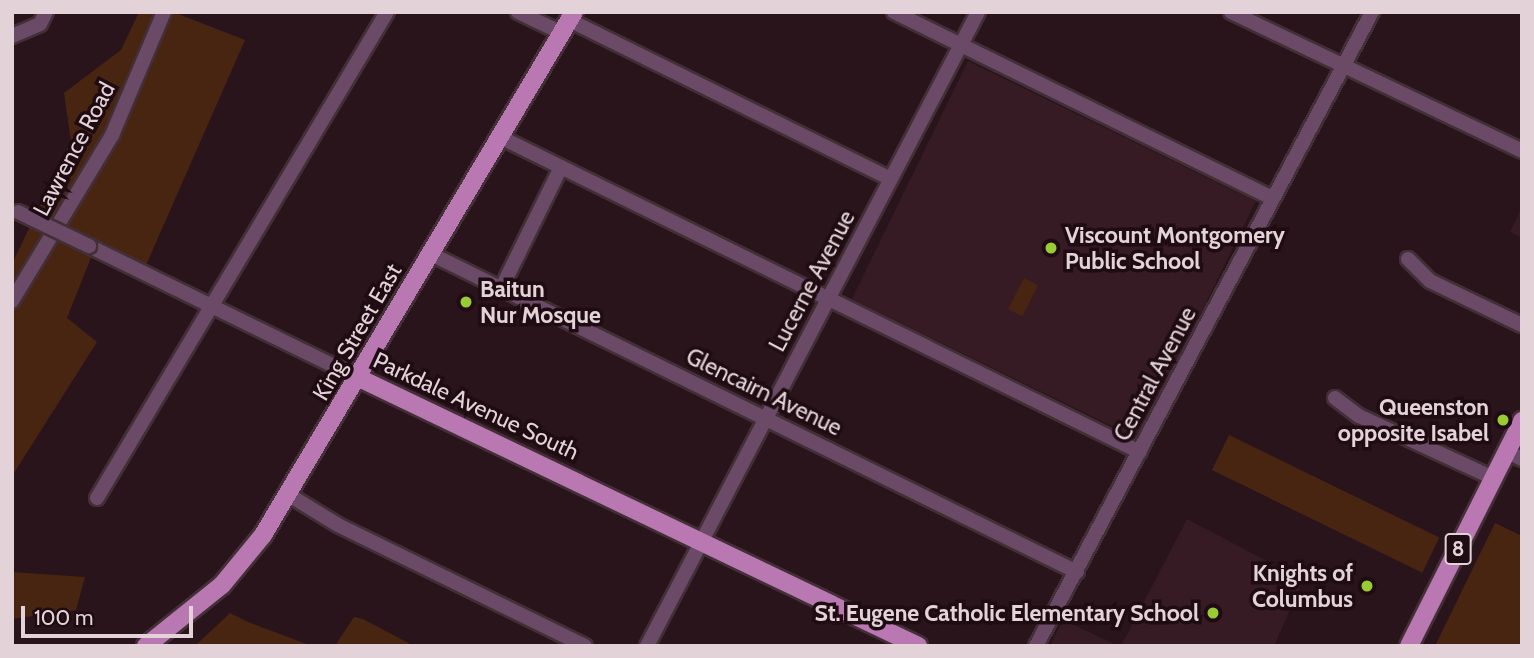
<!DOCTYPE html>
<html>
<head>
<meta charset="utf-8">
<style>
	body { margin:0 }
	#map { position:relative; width:1534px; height:658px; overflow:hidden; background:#29141c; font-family:Cabin,sans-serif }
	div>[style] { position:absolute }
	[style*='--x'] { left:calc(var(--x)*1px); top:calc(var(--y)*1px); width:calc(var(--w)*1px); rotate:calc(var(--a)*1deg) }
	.built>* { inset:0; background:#361b25; transform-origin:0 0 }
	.green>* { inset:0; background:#482511; transform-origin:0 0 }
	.roads { filter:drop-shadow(2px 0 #432f36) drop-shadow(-2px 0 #432f36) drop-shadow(0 2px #432f36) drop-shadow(0 -2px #432f36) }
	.minor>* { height:14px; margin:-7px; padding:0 7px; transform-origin:7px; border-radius:7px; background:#6a4a66 }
	.major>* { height:18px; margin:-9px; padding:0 9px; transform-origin:9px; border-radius:9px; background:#ba78b2 }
	.bridges { filter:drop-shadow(2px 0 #432f36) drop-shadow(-2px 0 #432f36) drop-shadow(0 2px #432f36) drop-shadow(0 -2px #432f36) }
	.minor-bridge>* { height:14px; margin:-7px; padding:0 7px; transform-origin:7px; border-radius:7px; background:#6a4a66 }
	.dots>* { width:19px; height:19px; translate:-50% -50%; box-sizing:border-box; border:4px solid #1f0b12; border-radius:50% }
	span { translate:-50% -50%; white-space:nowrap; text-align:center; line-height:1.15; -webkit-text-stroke:7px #1f0b12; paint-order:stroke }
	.shield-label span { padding:2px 5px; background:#1f0b12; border:2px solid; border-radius:5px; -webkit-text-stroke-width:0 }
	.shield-label { font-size:21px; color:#e3d3d8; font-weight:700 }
	.street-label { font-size:23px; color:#e3d3d8 }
	.poi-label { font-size:23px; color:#e3d3d8; font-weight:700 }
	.left { translate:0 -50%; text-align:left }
	.right { translate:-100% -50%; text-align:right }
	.frame { position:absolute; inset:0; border:14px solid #e3d3d8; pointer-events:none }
	.scale { position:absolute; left:21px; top:606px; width:172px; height:32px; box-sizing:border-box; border:4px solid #e3d3d8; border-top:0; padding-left:9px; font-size:21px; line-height:24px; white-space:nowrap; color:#e3d3d8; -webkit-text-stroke:5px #1f0b12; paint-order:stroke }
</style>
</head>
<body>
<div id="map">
	<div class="built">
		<div style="left:968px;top:61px;width:320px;height:265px;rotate:26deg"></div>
		<div style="clip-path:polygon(1522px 207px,1522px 238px,1510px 232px)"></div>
		<div style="clip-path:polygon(1187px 519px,1303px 580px,1274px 646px,1121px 646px)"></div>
		<div style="clip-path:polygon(1063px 620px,1119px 646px,1050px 646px)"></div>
	</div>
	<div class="green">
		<div style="clip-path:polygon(139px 12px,173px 12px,245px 40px,143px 272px,94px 250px,67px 318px,97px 342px,12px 476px,12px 264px,71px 141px,64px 93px,121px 50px)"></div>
		<div style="left:1024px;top:278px;width:16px;height:35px;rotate:27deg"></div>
		<div style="left:1229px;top:435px;width:234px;height:39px;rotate:26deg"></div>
		<div style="clip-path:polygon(1495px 523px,1522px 536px,1522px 646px,1435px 646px)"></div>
		<div style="clip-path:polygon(12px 572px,85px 577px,76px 610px,12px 619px)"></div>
		<div style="clip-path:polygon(230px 613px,248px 622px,312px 646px,195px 646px)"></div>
		<div style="clip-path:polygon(354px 617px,363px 619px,414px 646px,335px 646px)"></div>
	</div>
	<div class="roads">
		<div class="minor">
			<div style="--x:518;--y:12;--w:49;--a:25.5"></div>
			<div style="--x:894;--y:12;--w:421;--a:26.2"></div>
			<div style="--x:1231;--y:12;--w:322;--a:25.5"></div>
			<div style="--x:569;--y:20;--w:359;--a:26.3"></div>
			<div style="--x:12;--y:36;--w:30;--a:-23"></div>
			<div style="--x:40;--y:24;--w:13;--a:-63"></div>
			<div style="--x:500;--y:137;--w:713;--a:26.21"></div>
			<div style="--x:89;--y:246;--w:301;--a:26.1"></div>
			<div style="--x:431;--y:254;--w:720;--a:26.21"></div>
			<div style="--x:1408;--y:259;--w:31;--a:45"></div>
			<div style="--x:1430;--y:281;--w:102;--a:25.6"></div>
			<div style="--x:501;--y:289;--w:136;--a:-63.8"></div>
			<div style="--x:12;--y:301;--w:194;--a:-58.9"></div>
			<div style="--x:112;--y:135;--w:134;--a:-67.1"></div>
			<div style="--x:1335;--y:398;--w:30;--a:37"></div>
			<div style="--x:1359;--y:416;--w:148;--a:24.8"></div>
			<div style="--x:1507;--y:452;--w:17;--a:25"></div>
			<div style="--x:289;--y:495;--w:57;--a:31.5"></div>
			<div style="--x:338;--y:525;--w:275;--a:26.1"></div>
			<div style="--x:97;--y:498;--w:566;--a:-59.18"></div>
			<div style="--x:647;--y:646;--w:715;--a:-62.43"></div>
			<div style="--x:1036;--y:646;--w:718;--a:-62.08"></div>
		</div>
		<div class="major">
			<div style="--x:359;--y:378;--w:620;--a:25.61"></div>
			<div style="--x:146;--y:646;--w:97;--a:-38.8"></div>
			<div style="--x:222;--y:585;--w:65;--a:-50.6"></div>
			<div style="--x:263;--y:535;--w:608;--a:-59.26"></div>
			<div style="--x:1409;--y:646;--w:252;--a:-63.3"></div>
		</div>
	</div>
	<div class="bridges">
		<div class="minor-bridge">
			<div style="--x:18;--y:212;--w:79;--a:25.6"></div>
		</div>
	</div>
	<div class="dots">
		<div style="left:1051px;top:248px;background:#99cb35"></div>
		<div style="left:466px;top:302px;background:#99cb35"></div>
		<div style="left:1503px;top:420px;background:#99cb35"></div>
		<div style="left:1367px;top:586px;background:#99cb35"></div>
		<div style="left:1213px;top:613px;background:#99cb35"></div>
	</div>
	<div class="shield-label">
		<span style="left:1458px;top:549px">8</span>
	</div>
	<div class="street-label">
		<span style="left:74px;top:149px;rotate:-62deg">Lawrence Road</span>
		<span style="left:812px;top:281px;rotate:-62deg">Lucerne Avenue</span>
		<span style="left:357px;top:332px;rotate:-60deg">King Street East</span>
		<span style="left:1155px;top:374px;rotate:-62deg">Central Avenue</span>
		<span style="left:764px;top:392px;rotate:26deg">Glencairn Avenue</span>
		<span style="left:476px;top:406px;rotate:25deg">Parkdale Avenue South</span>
	</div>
	<div class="poi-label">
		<span class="left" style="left:1065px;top:248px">Viscount Montgomery<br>Public School</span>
		<span class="left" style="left:480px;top:302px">Baitun<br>Nur Mosque</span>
		<span class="right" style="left:1489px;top:420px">Queenston<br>opposite Isabel</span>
		<span class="right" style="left:1353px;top:586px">Knights of<br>Columbus</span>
		<span class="right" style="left:1199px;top:613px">St. Eugene Catholic Elementary School</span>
	</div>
	<div class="frame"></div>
	<div class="scale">100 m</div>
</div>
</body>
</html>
